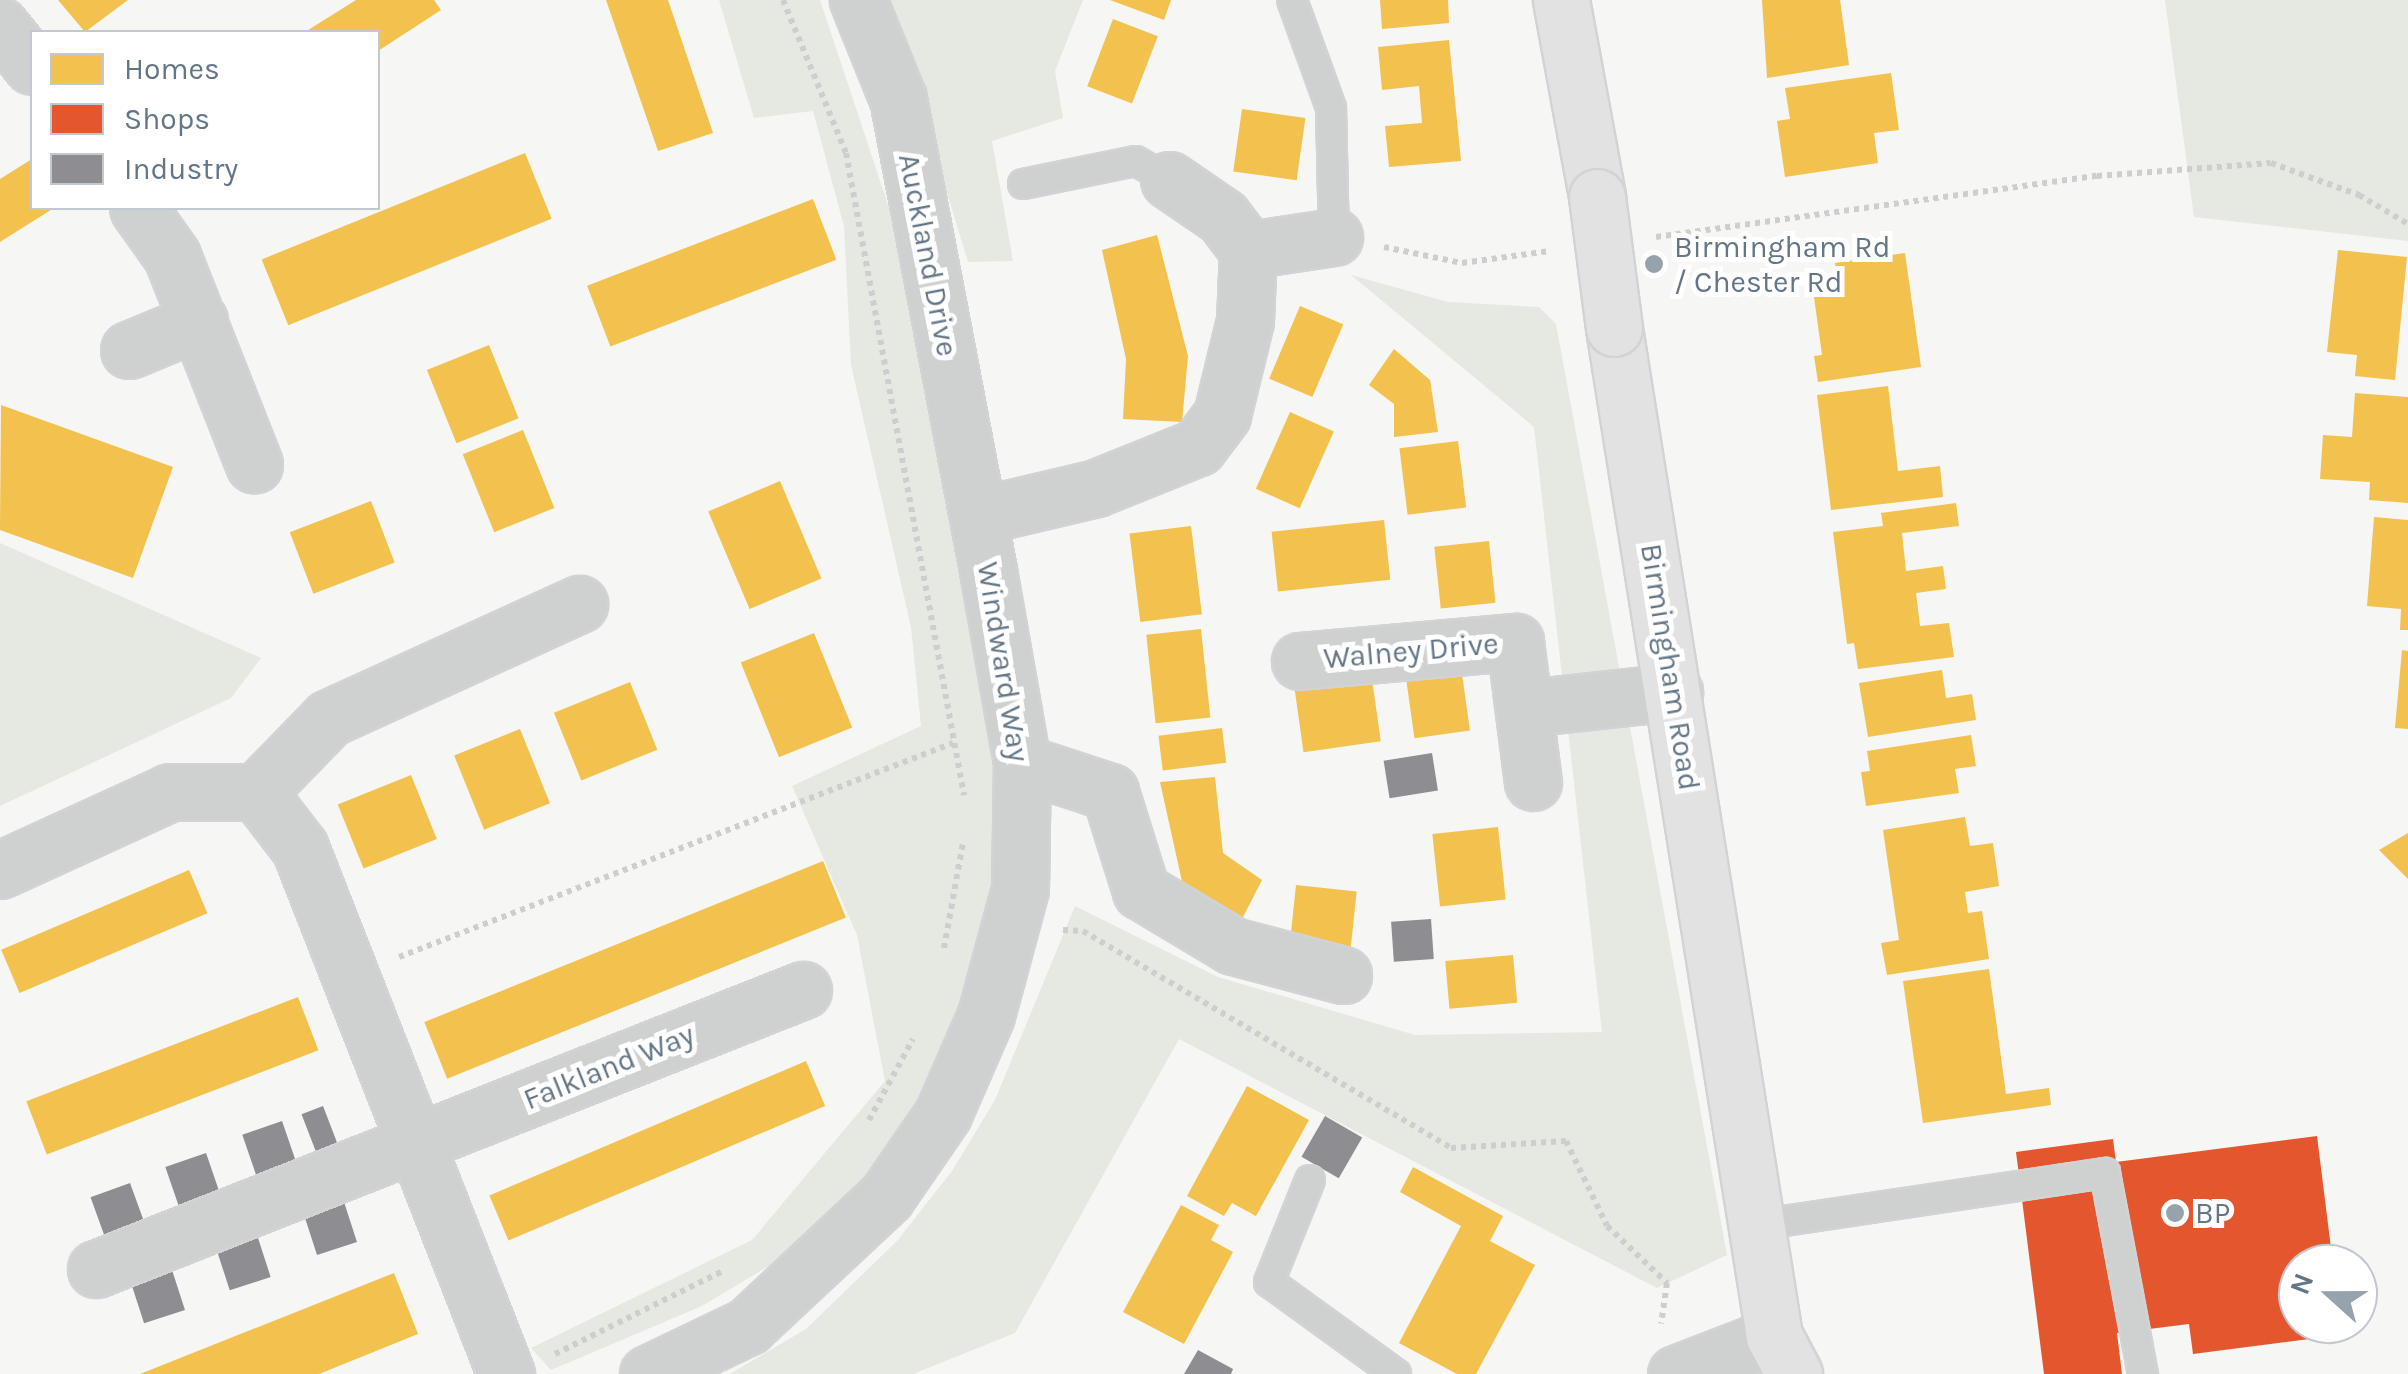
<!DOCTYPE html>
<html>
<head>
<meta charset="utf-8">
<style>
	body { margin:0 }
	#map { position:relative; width:2408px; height:1374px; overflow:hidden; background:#f6f6f4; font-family:Karla,sans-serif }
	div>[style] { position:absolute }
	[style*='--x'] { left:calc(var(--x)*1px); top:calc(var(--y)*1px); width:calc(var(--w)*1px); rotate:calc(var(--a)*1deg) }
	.green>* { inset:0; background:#e5e9e2 }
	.homes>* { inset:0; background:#f2c14e; transform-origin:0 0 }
	.shops>* { inset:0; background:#e4572e }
	.industry>* { inset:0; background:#8d8d92; transform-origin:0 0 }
	.path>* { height:6px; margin-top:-3px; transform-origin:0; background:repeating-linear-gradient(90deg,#cdcece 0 5px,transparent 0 10px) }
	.roads { filter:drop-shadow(2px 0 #d1d3d4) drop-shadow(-2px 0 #d1d3d4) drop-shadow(0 2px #d1d3d4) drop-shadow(0 -2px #d1d3d4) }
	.service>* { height:28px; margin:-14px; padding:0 14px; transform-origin:14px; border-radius:14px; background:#cfd1d1 }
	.minor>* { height:55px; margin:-27.5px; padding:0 27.5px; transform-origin:27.5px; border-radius:27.5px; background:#cfd1d1 }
	.tertiary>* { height:55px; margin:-27.5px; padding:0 27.5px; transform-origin:27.5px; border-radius:27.5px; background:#cfd1d1 }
	.secondary>* { height:55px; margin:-27.5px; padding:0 27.5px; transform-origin:27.5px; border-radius:27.5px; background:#e2e2e3 }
	.bridges { filter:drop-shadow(2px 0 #d1d3d4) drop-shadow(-2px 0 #d1d3d4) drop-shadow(0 2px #d1d3d4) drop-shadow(0 -2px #d1d3d4) }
	.secondary-bridge>* { height:55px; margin:-27.5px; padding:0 27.5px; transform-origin:27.5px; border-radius:27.5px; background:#e2e2e3 }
	.dots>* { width:28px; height:28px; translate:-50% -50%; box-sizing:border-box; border:5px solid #fff; border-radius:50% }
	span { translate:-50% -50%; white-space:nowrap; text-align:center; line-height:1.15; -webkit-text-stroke:10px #fff; paint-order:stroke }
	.poi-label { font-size:30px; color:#647686 }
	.left { translate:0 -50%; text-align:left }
	.street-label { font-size:30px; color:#647686 }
	.legend { position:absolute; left:30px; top:30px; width:350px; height:180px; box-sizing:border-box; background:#fff; border:2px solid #c1c8cf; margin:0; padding:12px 18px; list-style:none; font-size:30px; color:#647686 }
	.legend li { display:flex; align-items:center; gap:20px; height:50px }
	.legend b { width:50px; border:2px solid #c1c8cf }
	.north { position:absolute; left:2278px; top:1244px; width:100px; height:100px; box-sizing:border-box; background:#fff; border:2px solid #c1c8cf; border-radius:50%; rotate:291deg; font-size:28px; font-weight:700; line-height:40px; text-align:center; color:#647686 }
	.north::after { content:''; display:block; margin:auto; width:35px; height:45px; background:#97a3ac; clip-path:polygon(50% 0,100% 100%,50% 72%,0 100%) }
</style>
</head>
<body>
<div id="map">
	<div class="green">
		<div style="clip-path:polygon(719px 0,820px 0,904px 253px,996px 729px,1003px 840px,977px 963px,937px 1076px,893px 1151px,797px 1249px,702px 1306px,551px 1370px,531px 1348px,752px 1240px,885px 1081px,857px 935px,792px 786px,921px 726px,911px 627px,851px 365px,844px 226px,813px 111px,754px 118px)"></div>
		<div style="clip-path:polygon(889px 0,1083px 0,1055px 71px,1063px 118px,992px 141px,1013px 261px,968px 262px)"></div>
		<div style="clip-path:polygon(2165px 0,2408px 0,2408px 241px,2194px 217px)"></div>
		<div style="clip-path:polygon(1351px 275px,1448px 302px,1539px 307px,1556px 324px,1727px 1255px,1657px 1288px,1179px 1039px,1015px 1333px,913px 1374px,730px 1374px,806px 1329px,897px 1241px,952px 1171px,995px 1100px,1075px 906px,1218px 977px,1415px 1035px,1602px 1032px,1534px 427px)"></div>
		<div style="clip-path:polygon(0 543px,261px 658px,231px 698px,0 806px)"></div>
	</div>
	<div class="homes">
		<div style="clip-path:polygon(58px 0,128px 0,85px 32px)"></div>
		<div style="clip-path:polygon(356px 0,434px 0,441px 10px,378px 51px,378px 32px,305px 32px)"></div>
		<div style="clip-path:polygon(606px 0,668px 0,713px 133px,658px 151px)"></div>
		<div style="clip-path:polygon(1110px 0,1171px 0,1164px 20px)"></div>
		<div style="clip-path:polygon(1380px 0,1448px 0,1449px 23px,1382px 29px)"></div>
		<div style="clip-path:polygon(1762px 0,1840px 0,1849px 65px,1767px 78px)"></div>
		<div style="left:1113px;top:19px;width:48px;height:72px;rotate:21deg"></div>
		<div style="clip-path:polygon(1449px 40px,1461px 161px,1389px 167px,1385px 126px,1422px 123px,1419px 86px,1382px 90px,1378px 47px)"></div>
		<div style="clip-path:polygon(1891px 73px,1899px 130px,1874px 133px,1878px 163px,1785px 177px,1777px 121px,1790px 119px,1785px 88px)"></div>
		<div style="left:1242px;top:109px;width:64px;height:63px;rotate:8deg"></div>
		<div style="left:525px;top:153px;width:71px;height:284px;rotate:68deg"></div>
		<div style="clip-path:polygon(32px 159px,32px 208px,54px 208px,0 242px,0 179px)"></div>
		<div style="left:813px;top:199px;width:65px;height:242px;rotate:69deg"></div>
		<div style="clip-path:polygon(1157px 235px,1188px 356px,1182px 422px,1123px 419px,1126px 359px,1102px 250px)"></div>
		<div style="clip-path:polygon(2338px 250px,2407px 257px,2395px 380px,2355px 376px,2357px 355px,2327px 352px)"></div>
		<div style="clip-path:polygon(1905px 253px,1921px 367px,1818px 382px,1814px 356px,1822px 355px,1814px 297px,1839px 293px,1835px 263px)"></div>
		<div style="left:1300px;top:306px;width:47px;height:79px;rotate:23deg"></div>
		<div style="left:489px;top:345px;width:79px;height:67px;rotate:68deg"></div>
		<div style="clip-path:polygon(1394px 349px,1430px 380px,1438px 432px,1394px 437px,1394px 404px,1369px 385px)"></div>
		<div style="clip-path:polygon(1888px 386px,1898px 471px,1940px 466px,1943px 497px,1831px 510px,1817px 395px)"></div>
		<div style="clip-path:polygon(2355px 393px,2408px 397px,2408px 503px,2369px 500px,2370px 482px,2320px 479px,2323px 435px,2352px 437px)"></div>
		<div style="clip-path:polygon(1px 405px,173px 467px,133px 578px,0 530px)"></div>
		<div style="left:1290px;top:412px;width:48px;height:84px;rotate:24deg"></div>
		<div style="left:523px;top:430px;width:84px;height:65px;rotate:68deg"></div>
		<div style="left:1458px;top:441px;width:67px;height:59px;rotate:83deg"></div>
		<div style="left:780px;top:481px;width:106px;height:78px;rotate:67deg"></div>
		<div style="left:371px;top:501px;width:66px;height:87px;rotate:69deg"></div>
		<div style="clip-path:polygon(1956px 503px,1959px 526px,1902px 533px,1906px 571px,1943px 566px,1946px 589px,1916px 593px,1920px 626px,1949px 623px,1954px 657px,1858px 669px,1854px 643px,1847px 644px,1833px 532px,1883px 526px,1881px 513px)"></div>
		<div style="clip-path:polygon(2374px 517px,2408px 520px,2408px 630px,2400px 630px,2401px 609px,2367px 606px)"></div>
		<div style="left:1384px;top:520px;width:60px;height:113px;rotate:84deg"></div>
		<div style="left:1191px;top:526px;width:89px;height:62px;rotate:83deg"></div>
		<div style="left:1489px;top:541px;width:62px;height:55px;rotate:84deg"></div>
		<div style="left:1201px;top:629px;width:89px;height:55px;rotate:84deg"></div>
		<div style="left:814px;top:633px;width:102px;height:79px;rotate:68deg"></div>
		<div style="clip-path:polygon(2402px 650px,2408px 651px,2408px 729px,2395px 728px)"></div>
		<div style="left:1461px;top:667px;width:64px;height:56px;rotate:82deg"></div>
		<div style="clip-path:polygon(1942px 670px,1946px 698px,1972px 694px,1976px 720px,1868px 737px,1859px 683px)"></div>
		<div style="left:1371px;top:672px;width:70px;height:78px;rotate:82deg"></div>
		<div style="left:630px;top:682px;width:73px;height:82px;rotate:68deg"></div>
		<div style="left:1222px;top:728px;width:35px;height:64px;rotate:83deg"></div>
		<div style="left:520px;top:729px;width:80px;height:71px;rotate:68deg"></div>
		<div style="clip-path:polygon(1971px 735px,1976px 766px,1955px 769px,1959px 793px,1866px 806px,1861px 772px,1870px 771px,1867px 751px)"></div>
		<div style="left:411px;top:775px;width:69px;height:79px;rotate:68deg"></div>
		<div style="clip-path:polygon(1215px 777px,1223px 853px,1262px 880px,1241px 921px,1185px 895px,1160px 782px)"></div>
		<div style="clip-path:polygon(1965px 817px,1970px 846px,1993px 843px,1999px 886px,1965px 892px,1968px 913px,1982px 911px,1989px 959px,1887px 975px,1881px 943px,1899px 940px,1883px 830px)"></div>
		<div style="left:1498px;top:827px;width:73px;height:66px;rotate:84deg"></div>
		<div style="clip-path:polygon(2408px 833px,2408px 879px,2379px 850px)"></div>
		<div style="left:823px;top:861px;width:61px;height:430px;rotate:68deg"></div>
		<div style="left:189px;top:870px;width:47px;height:204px;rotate:67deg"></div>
		<div style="left:1296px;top:885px;width:61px;height:63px;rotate:6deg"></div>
		<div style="left:1513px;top:955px;width:48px;height:68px;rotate:85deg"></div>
		<div style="clip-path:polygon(1989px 969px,2006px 1094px,2049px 1088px,2051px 1105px,1923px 1123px,1903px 981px)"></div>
		<div style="left:298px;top:997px;width:57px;height:291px;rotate:69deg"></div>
		<div style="left:806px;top:1061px;width:49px;height:344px;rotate:67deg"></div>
		<div style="clip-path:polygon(1247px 1086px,1309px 1120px,1256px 1216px,1232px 1203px,1224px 1216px,1187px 1196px)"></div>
		<div style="clip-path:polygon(1413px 1167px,1503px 1216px,1490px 1241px,1535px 1265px,1476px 1374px,1457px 1374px,1399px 1343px,1461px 1226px,1400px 1192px)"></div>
		<div style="clip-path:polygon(1181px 1205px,1219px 1225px,1211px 1240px,1233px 1252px,1184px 1344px,1123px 1312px)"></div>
		<div style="clip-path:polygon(394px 1273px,418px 1334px,319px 1374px,140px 1374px)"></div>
	</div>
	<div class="shops">
		<div style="clip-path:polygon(2317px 1136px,2333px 1264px,2298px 1264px,2298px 1324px,2340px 1324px,2341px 1335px,2193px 1354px,2189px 1324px,2117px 1333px,2122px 1374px,2044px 1374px,2016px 1152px,2113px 1139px,2116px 1162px)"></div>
	</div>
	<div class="industry">
		<div style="left:1432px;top:753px;width:38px;height:49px;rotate:81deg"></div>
		<div style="left:1431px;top:919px;width:40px;height:40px;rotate:86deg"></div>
		<div style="left:323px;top:1106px;width:40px;height:23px;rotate:69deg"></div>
		<div style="left:1325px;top:1116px;width:43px;height:47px;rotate:30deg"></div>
		<div style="left:282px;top:1121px;width:42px;height:42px;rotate:71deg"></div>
		<div style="left:206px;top:1153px;width:42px;height:43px;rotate:71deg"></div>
		<div style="left:130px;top:1183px;width:41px;height:42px;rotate:70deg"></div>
		<div style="left:344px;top:1202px;width:42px;height:42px;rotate:72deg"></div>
		<div style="left:258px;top:1238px;width:41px;height:43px;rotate:72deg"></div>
		<div style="left:172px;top:1270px;width:42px;height:43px;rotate:72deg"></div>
		<div style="clip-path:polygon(1198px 1350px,1233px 1369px,1231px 1374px,1184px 1374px)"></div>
	</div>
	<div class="path">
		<div style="--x:783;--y:0;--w:165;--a:67.6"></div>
		<div style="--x:846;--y:153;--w:653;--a:79.59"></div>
		<div style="--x:1656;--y:237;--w:445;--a:-7.9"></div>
		<div style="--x:2097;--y:176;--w:174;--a:-4.3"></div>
		<div style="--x:2271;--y:163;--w:94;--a:20"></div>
		<div style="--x:2359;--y:195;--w:57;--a:30.6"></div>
		<div style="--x:1384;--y:247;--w:80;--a:11.6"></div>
		<div style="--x:1462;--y:263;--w:89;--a:-7.8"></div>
		<div style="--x:1063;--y:930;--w:20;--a:3"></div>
		<div style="--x:1083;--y:931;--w:427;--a:30.5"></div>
		<div style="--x:1451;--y:1148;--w:115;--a:-3.5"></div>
		<div style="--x:1566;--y:1141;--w:94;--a:64.2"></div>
		<div style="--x:1607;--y:1226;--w:83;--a:43.5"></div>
		<div style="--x:1667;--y:1283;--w:41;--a:98.3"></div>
		<div style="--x:944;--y:948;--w:108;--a:-79.8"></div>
		<div style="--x:399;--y:957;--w:594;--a:-21.12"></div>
		<div style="--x:869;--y:1120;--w:92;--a:-61.5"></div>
		<div style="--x:555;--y:1354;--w:187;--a:-26.3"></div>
	</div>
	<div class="roads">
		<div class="service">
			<div style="--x:1292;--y:0;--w:115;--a:70.1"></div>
			<div style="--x:1331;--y:108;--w:129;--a:88.7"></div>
			<div style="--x:1023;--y:184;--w:115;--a:-11.5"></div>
			<div style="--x:1136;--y:161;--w:38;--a:30"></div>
			<div style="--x:1310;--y:1180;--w:110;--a:111.9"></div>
			<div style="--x:1269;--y:1282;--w:157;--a:35.9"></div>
			<div style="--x:1757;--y:1225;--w:352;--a:-8.5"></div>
			<div style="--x:2105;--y:1173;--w:205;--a:79.3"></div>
		</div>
		<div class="minor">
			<div style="--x:0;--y:26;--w:51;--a:51.3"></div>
			<div style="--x:1169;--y:180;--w:65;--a:34.4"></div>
			<div style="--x:1223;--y:217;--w:41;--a:52.9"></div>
			<div style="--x:138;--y:208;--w:59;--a:54.7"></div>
			<div style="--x:172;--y:256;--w:224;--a:68.5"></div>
			<div style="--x:129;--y:350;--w:76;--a:-22.5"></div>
			<div style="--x:978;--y:516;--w:121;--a:-13.3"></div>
			<div style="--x:1096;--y:488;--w:110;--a:-21.9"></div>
			<div style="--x:1198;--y:447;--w:40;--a:-53"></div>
			<div style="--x:1222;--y:415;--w:97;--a:-76.3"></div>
			<div style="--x:1245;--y:321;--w:71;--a:-87.6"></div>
			<div style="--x:1248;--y:250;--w:87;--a:-8.6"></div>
			<div style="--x:1300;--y:661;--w:216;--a:-5.1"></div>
			<div style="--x:1515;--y:642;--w:141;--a:82.7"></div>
			<div style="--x:1526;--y:708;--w:149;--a:-6.2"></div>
			<div style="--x:1022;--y:763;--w:93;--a:18.2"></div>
			<div style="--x:1110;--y:792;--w:104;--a:72.6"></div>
			<div style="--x:1141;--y:891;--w:107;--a:30.9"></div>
			<div style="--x:1233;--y:946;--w:114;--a:14.8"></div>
			<div style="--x:257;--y:792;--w:71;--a:52.5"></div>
			<div style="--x:300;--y:848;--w:565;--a:68.61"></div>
			<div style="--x:0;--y:870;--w:187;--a:-24.6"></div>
			<div style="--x:170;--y:792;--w:87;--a:0"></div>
			<div style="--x:257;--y:792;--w:103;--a:-45.8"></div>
			<div style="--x:329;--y:718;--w:275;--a:-24.5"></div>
			<div style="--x:96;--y:1269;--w:760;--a:-21.54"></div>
			<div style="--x:1676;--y:1374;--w:105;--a:-21.2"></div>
		</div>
		<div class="tertiary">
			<div style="--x:648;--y:1374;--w:111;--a:-25.6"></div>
			<div style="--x:748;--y:1326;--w:189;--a:-43.1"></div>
			<div style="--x:886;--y:1197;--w:101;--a:-55.5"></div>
			<div style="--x:943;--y:1114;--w:108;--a:-66.5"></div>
			<div style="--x:986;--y:1015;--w:131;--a:-74.9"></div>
			<div style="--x:1020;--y:889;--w:126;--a:-89.1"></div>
			<div style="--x:1022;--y:763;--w:196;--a:-100"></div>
			<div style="--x:988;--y:570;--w:480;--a:-100.8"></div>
			<div style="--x:898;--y:99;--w:107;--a:-112"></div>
		</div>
		<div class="secondary">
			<div style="--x:1561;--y:0;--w:200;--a:79.6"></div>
			<div style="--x:1614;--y:328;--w:1021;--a:80.98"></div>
			<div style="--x:1774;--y:1336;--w:43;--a:62.2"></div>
		</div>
	</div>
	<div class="bridges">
		<div class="secondary-bridge">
			<div style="--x:1597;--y:197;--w:132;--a:82.6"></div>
		</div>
	</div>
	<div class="dots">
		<div style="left:1654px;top:264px;background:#97a3ac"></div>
		<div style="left:2175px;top:1213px;background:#97a3ac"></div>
	</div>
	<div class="poi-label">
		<span class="left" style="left:1674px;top:264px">Birmingham Rd<br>/ Chester Rd</span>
		<span class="left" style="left:2195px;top:1213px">BP</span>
	</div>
	<div class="street-label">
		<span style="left:928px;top:255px;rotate:79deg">Auckland Drive</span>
		<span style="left:1411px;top:651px;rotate:-5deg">Walney Drive</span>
		<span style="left:1003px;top:662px;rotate:81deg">Windward Way</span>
		<span style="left:1670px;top:667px;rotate:81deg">Birmingham Road</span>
		<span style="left:609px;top:1067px;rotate:-22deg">Falkland Way</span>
	</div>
	<ul class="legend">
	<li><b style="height:28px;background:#f2c14e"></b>Homes</li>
	<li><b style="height:28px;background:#e4572e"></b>Shops</li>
	<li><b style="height:28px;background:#8d8d92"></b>Industry</li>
	</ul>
	<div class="north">N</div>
</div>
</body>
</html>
